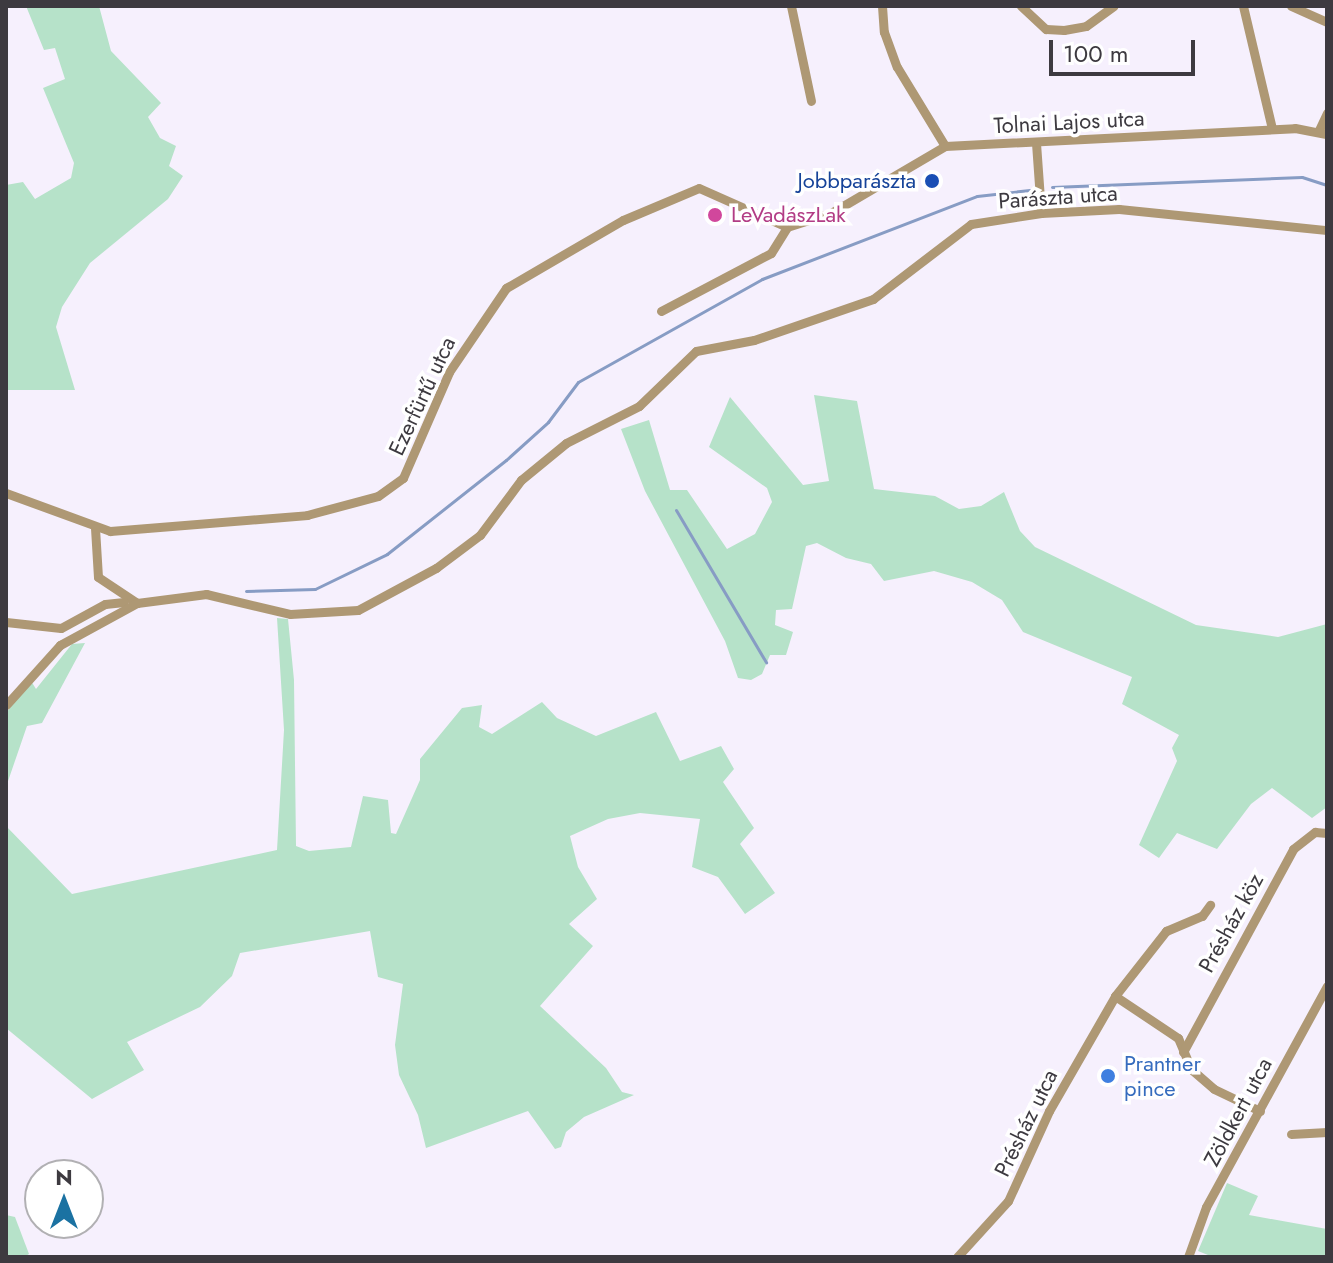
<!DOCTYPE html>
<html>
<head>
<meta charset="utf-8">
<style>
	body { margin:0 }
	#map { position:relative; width:1333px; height:1263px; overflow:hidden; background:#f6f0fd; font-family:Jost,sans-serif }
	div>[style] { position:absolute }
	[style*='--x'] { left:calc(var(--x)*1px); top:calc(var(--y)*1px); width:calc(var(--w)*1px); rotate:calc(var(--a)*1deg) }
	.green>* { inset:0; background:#b6e2c9 }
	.stream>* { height:3px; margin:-1.5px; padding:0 1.5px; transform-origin:1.5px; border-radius:1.5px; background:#879cc4 }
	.minor>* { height:9px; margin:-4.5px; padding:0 4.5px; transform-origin:4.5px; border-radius:4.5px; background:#ae9874 }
	.dots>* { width:22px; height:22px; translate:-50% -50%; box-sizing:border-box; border:4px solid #fff; border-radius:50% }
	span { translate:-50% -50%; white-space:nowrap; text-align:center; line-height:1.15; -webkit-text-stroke:7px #fff; paint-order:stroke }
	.street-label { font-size:22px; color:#3d3a40 }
	.transit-label { font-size:22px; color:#164399 }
	.right { translate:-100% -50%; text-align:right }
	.hotel-label { font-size:22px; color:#b23c85 }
	.left { translate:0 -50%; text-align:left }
	.shop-label { font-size:22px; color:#366cbe }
	.frame { position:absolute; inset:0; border:8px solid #3d3a40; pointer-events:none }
	.north { position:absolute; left:24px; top:1159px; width:80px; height:80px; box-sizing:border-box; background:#fff; border:2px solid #b1b0b3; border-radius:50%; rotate:0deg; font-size:22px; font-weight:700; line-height:32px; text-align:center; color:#3d3a40 }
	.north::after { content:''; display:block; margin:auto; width:28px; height:36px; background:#1b72a2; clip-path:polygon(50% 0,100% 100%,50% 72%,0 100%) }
	.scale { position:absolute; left:1049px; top:40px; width:146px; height:36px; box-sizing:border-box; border:4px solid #3d3a40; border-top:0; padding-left:10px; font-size:24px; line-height:28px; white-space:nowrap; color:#3d3a40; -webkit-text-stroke:6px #fff; paint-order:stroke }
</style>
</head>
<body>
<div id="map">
	<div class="green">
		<div style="clip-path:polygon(26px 6px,99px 6px,111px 51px,161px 103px,148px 117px,160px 138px,176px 146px,169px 166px,183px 176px,168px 199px,90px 263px,62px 307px,56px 327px,75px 390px,6px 390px,6px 185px,23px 182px,35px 199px,71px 178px,74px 163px,43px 88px,65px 79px,55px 48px,44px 50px)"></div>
		<div style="clip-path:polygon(814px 395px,857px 401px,874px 489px,935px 496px,959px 509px,981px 506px,1004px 492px,1020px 531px,1035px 547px,1196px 625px,1278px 637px,1327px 624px,1327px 807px,1312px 818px,1272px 788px,1251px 804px,1217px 849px,1177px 833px,1159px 858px,1139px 845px,1177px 761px,1172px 748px,1179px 735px,1122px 704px,1132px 677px,1023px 632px,1002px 600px,972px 582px,934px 571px,884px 581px,871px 564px,846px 558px,817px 543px,806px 546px,792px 609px,776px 610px,775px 625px,793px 632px,786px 655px,770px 655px,762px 674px,751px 680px,738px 678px,725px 641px,645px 491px,621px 429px,649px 420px,670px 490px,687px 490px,727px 549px,755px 534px,772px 502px,767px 488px,709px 447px,730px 397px,803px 485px,829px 481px)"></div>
		<div style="clip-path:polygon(277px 618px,288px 619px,294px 680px,296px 846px,309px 851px,351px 847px,363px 796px,388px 800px,391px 833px,396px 834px,420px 780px,420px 759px,462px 708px,482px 705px,479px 727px,492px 734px,542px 702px,557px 718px,596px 736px,656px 712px,680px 761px,721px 746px,734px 769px,723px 782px,754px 828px,740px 844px,775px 893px,745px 914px,718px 877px,692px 867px,700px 819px,640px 813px,608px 819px,570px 836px,578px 867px,597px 899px,569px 924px,593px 946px,540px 1006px,606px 1068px,622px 1092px,634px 1095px,584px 1117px,566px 1132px,561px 1147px,555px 1149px,528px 1111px,426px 1148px,418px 1115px,399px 1075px,395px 1045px,403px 984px,378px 977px,370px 931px,240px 953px,232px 976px,200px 1007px,127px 1042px,144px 1070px,92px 1099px,6px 1028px,6px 826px,72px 894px,277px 850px,284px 730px)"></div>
		<div style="clip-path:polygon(85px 643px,42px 723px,27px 726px,6px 787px,6px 713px,31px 681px,36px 689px,72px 644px)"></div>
		<div style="clip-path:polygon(1227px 1183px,1258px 1196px,1249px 1215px,1327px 1229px,1327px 1257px,1213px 1257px,1198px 1251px)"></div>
		<div style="clip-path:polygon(6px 1215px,15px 1217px,29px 1254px,24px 1257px,6px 1257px)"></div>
	</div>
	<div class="stream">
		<div style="--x:1052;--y:187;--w:250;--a:-2.3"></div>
		<div style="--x:1302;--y:177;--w:26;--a:18"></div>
		<div style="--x:676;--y:510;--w:177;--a:59.4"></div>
		<div style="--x:246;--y:591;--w:69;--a:-1.7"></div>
		<div style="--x:315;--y:589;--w:80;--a:-25.9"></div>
		<div style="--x:387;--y:554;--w:152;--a:-38.3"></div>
		<div style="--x:506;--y:460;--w:57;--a:-42.1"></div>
		<div style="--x:548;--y:422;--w:50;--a:-53.1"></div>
		<div style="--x:578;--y:382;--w:211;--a:-29.2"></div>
		<div style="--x:762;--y:279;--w:230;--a:-21.1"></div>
		<div style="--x:977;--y:196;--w:53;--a:-6.5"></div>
	</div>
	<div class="minor">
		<div style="--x:791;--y:6;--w:97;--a:78.1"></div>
		<div style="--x:882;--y:6;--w:26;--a:86"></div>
		<div style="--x:884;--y:32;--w:37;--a:70"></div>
		<div style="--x:897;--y:67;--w:92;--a:58.7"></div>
		<div style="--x:1021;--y:6;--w:34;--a:43"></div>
		<div style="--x:1046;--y:29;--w:18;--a:3"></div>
		<div style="--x:1064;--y:30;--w:22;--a:-10"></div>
		<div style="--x:1086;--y:26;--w:34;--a:-36"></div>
		<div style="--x:1243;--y:6;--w:126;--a:76.7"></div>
		<div style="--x:1291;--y:6;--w:39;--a:24"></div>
		<div style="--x:1319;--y:130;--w:19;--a:-65"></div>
		<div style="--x:1036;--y:143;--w:70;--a:85.9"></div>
		<div style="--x:661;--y:311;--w:124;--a:-27.8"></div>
		<div style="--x:771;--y:253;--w:31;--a:-58"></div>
		<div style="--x:6;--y:493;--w:111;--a:20.1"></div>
		<div style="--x:110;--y:531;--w:198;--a:-4.6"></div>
		<div style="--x:307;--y:515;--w:73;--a:-15"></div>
		<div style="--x:378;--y:496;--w:31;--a:-36"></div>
		<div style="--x:403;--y:478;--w:116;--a:-66.5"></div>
		<div style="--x:449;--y:372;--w:102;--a:-55.8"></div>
		<div style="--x:506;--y:288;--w:135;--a:-30.2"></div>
		<div style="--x:623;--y:220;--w:82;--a:-22.8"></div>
		<div style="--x:699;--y:188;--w:96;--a:23.9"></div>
		<div style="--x:787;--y:227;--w:46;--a:-17.7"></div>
		<div style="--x:831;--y:213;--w:132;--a:-30.4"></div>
		<div style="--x:945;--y:146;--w:350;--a:-2.9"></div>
		<div style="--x:1295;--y:128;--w:33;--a:11"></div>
		<div style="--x:95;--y:528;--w:49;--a:86.5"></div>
		<div style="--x:98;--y:577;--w:47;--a:33.7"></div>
		<div style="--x:137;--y:603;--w:70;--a:-7.4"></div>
		<div style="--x:206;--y:594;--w:86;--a:13.4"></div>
		<div style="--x:290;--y:614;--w:68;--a:-3.4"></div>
		<div style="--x:358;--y:610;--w:89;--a:-28.3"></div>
		<div style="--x:436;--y:568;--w:55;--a:-36.9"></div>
		<div style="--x:480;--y:535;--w:69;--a:-53.3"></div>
		<div style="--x:521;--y:480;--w:58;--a:-39.4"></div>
		<div style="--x:566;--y:443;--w:82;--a:-26.9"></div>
		<div style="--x:639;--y:406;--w:79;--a:-44"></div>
		<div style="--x:696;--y:351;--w:59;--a:-10.7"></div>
		<div style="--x:754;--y:340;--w:126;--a:-19"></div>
		<div style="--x:873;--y:299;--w:123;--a:-37.4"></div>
		<div style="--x:971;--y:224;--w:71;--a:-8.9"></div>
		<div style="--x:1041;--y:213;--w:78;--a:-2.9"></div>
		<div style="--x:1119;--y:209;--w:209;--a:5.8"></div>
		<div style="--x:6;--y:622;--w:55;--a:6.2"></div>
		<div style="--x:61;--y:628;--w:50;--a:-28.6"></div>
		<div style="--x:105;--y:604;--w:19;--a:-6"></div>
		<div style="--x:6;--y:705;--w:81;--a:-48"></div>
		<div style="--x:60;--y:645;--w:88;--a:-28.6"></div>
		<div style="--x:1115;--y:996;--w:76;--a:33.7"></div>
		<div style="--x:1178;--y:1038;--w:34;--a:67"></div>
		<div style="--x:1191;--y:1069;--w:30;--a:41"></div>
		<div style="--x:1214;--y:1089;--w:51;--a:25.6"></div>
		<div style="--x:1183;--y:1052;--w:231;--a:-61.5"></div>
		<div style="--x:1293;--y:849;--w:28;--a:-38"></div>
		<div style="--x:1315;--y:832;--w:12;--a:5"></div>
		<div style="--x:1291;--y:1134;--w:36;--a:-3"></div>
		<div style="--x:957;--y:1257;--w:76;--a:-47.7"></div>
		<div style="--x:1008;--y:1201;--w:99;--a:-65.5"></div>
		<div style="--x:1049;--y:1111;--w:133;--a:-60.1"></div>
		<div style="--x:1115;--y:996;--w:83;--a:-51.9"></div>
		<div style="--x:1166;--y:931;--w:39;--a:-23"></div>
		<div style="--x:1202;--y:916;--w:14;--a:-54"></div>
		<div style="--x:1188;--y:1257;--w:53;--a:-70.2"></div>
		<div style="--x:1206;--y:1207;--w:252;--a:-61.3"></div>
	</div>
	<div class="dots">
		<div style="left:932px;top:181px;background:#1a4fb4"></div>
		<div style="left:715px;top:215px;background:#d1479c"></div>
		<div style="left:1108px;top:1076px;background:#3f7fe0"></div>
	</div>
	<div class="street-label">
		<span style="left:1069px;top:122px;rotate:-3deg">Tolnai Lajos utca</span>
		<span style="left:1058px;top:197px;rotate:-4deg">Parászta utca</span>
		<span style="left:422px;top:396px;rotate:-65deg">Ezerfürtű utca</span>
		<span style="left:1231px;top:923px;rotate:-61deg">Présház köz</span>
		<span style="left:1238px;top:1112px;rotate:-62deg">Zöldkert utca</span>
		<span style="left:1026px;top:1123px;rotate:-64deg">Présház utca</span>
	</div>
	<div class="transit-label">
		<span class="right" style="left:916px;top:181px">Jobbparászta</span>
	</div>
	<div class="hotel-label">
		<span class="left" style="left:731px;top:215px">LeVadászLak</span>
	</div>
	<div class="shop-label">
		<span class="left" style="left:1124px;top:1076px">Prantner<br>pince</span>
	</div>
	<div class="frame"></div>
	<div class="north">N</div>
	<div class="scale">100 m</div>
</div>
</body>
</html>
